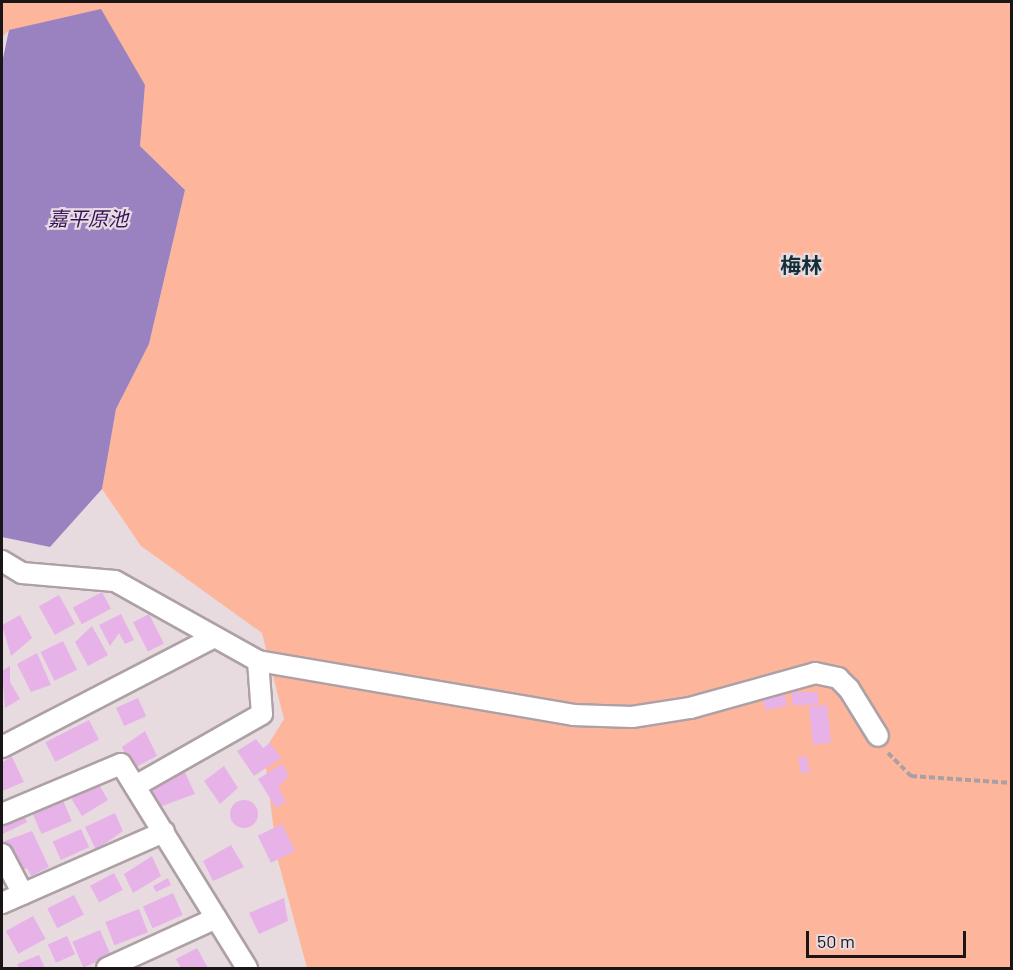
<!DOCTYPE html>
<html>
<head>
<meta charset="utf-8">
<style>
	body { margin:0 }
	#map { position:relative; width:1013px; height:970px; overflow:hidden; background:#e8dbe0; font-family:Barlow,"Noto Sans JP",sans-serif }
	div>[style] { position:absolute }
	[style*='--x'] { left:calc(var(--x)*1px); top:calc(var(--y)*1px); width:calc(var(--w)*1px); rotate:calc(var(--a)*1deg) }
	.green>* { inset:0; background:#fdb69c }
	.water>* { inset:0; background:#9982bf }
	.building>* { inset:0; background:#e7b2e8; transform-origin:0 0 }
	.round { border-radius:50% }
	.path>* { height:4px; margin-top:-2px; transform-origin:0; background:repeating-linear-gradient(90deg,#aa9fa4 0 6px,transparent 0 9px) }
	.roads { filter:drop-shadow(2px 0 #ada1a6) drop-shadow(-2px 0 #ada1a6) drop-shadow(0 2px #ada1a6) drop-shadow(0 -2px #ada1a6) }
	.street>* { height:20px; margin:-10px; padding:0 10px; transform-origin:10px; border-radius:10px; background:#fff }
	span { translate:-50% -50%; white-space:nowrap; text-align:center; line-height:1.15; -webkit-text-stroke:4.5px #e8dbe0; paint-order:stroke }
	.water-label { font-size:20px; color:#35115b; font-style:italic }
	.quarter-label { font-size:21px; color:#122f3a; font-weight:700 }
	.frame { position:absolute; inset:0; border:3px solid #1a1618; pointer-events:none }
	.scale { position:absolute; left:806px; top:931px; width:160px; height:27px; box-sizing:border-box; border:3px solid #1a1618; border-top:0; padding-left:8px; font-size:18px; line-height:21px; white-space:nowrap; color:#1a1618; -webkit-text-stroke:4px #e8dbe0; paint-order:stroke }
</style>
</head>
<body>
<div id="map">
	<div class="green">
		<div style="clip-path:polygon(2px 2px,1011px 2px,1011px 968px,307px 968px,277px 857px,264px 751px,284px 719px,262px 633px,141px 546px,102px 489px,116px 409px,149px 344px,185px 190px,140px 146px,145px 85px,9px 30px,2px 37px)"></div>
	</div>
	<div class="water">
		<div style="clip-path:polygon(101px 9px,145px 85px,140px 146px,185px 190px,149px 344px,116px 409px,102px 489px,50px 547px,2px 537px,2px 63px,9px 30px)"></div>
	</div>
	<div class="building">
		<div style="left:102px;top:592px;width:19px;height:33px;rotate:62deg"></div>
		<div style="left:59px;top:595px;width:33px;height:23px;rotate:61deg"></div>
		<div style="clip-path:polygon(121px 614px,134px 640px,125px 644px,119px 633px,110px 646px,99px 625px)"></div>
		<div style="left:149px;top:614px;width:33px;height:18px;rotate:63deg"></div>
		<div style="clip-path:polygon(20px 615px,32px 638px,11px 656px,2px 625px)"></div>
		<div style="clip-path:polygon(92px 626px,108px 655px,88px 666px,75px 642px)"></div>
		<div style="left:63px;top:641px;width:32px;height:25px;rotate:64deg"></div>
		<div style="clip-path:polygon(37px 653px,51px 685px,31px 692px,17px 664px)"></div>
		<div style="clip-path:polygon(10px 666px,10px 682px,20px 699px,5px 708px,2px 671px)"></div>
		<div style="left:784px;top:691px;width:15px;height:22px;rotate:79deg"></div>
		<div style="left:818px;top:692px;width:13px;height:26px;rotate:90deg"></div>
		<div style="left:138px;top:698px;width:20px;height:24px;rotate:66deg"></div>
		<div style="left:827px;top:705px;width:38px;height:18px;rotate:84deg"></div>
		<div style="left:89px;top:720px;width:22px;height:49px;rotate:63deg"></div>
		<div style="clip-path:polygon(145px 731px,157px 756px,132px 769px,122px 747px)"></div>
		<div style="clip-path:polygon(256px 739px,263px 748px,270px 743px,281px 758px,254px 776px,237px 751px)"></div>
		<div style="clip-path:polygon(806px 756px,810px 772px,801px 773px,798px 758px)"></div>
		<div style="clip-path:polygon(12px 757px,24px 782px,2px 791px,2px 762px)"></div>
		<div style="clip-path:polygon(282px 764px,289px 775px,278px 788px,286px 801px,276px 808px,258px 779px)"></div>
		<div style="clip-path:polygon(224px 766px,238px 788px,220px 804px,204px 781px)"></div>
		<div style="clip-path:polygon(184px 770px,195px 794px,151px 810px,141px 789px)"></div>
		<div style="clip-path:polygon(98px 783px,108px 800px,82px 816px,72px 800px,75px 793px)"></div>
		<div style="left:62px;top:798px;width:25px;height:33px;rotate:67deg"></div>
		<div class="round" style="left:230px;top:800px;width:28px;height:28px"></div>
		<div style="clip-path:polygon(115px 813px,123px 831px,96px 850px,85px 827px)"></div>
		<div style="clip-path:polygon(24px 816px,27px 822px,3px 834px,2px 826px)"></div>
		<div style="left:282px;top:824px;width:30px;height:27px;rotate:64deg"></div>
		<div style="left:81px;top:829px;width:20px;height:31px;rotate:66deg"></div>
		<div style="clip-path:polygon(32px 831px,49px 867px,31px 876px,27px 868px,14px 875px,2px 842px)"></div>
		<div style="clip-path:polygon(231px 845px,244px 867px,213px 881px,203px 861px)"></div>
		<div style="clip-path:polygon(152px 856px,161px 876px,133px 893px,124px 874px)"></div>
		<div style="left:114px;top:873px;width:19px;height:27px;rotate:62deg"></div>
		<div style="clip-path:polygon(168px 878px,171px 885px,156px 892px,153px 886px)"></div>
		<div style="left:173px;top:893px;width:24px;height:33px;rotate:66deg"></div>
		<div style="left:74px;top:895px;width:22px;height:30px;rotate:63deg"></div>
		<div style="clip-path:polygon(284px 898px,288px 921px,259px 934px,249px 913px)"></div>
		<div style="left:139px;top:909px;width:25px;height:36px;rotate:69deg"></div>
		<div style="left:33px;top:916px;width:26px;height:31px;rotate:61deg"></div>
		<div style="left:100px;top:930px;width:28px;height:30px;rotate:67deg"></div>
		<div style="left:67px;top:936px;width:20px;height:21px;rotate:66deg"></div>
		<div style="clip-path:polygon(197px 948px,208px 968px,181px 968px,176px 959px)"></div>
		<div style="clip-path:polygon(39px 955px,45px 968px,19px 968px,17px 964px)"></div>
	</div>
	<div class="path">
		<div style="--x:888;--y:753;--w:33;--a:45"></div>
		<div style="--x:911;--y:776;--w:101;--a:4"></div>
	</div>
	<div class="roads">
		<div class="street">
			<div style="--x:2;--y:561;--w:23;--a:31"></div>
			<div style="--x:22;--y:573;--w:93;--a:4.9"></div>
			<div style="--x:115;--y:581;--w:164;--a:29.2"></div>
			<div style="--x:258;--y:661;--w:53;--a:85.7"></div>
			<div style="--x:262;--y:714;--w:146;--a:150.4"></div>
			<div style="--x:258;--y:661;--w:320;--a:9.7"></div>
			<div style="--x:573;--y:715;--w:59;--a:1.9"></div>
			<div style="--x:632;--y:717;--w:59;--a:-8.8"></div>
			<div style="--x:690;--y:708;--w:130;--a:-15.6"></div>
			<div style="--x:815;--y:673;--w:24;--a:12"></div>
			<div style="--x:838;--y:678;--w:16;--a:45"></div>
			<div style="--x:849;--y:689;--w:55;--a:58.3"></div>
			<div style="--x:2;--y:747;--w:239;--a:-27.4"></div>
			<div style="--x:2;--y:814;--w:129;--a:-22.8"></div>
			<div style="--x:121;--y:764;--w:240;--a:58.3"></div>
			<div style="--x:2;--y:854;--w:45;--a:62.3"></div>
			<div style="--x:2;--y:903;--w:177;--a:-23.7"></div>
			<div style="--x:107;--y:968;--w:120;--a:-24.6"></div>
		</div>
	</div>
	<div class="water-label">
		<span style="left:88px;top:218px">嘉平原池</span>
	</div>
	<div class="quarter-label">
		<span style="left:801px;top:265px">梅林</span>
	</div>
	<div class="frame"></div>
	<div class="scale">50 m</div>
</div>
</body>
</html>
